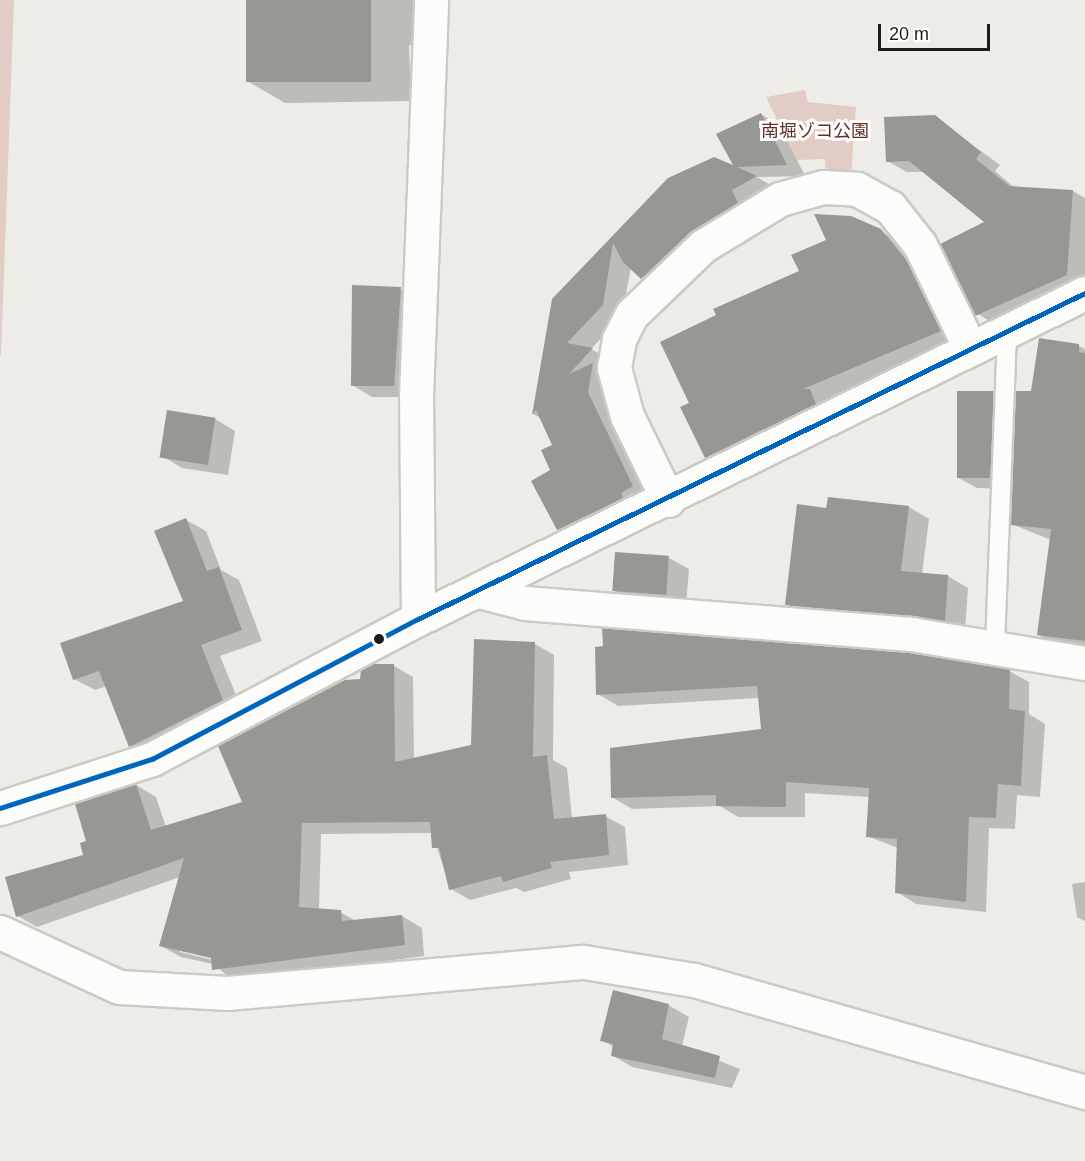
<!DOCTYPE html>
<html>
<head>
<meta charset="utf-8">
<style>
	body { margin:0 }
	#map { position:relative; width:1085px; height:1161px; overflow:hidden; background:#eeece6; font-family:Arial,"Noto Sans JP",sans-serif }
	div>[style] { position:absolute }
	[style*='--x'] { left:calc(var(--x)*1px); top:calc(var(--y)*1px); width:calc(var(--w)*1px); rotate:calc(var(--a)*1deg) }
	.green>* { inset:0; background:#e1cdc6 }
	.shadow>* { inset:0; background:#0003 }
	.building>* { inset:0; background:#989893; transform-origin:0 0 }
	.roads { filter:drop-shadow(2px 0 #cbcac6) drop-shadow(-2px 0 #cbcac6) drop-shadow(0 2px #cbcac6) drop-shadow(0 -2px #cbcac6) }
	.lane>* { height:18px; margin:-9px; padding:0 9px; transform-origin:9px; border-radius:9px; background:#fcfcfb }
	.street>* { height:33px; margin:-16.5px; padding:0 16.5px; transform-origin:16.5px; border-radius:16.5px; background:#fcfcfb }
	.bus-1>* { height:4.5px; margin:-2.25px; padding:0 2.25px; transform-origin:2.25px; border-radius:2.25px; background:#0065bd }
	.dots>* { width:16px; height:16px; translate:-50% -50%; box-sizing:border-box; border:3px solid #fff; border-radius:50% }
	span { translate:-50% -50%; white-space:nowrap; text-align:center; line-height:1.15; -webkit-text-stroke:6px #fff; paint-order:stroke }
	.park-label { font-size:18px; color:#5f2f24 }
	.scale { position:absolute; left:878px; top:24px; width:112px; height:27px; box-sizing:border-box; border:3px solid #1d1c18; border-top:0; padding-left:8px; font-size:18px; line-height:21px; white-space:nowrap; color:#1d1c18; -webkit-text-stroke:4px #fff; paint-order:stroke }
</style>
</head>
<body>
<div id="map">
	<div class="green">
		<div style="clip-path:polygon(0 0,14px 0,1px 356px,0 356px)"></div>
		<div style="clip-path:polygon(805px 90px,808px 102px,856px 107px,851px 176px,826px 174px,825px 159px,797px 160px,766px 97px)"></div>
	</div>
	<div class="shadow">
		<div style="clip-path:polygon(248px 0,419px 0,419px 45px,409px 45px,411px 101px,285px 103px,247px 81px)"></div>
		<div style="clip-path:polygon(761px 114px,780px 126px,805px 176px,757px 177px,775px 188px,662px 289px,631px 267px,622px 316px,591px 349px,611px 360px,652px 497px,578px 541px,558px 529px,554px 446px,542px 419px,533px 414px,554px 300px,668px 179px,737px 168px,718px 135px)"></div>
		<div style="clip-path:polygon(934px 117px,1000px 165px,995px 171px,1015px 188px,1073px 191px,1085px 198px,1085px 287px,998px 326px,978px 314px,987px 222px,925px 172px,907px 172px,887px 161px)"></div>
		<div style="clip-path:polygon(880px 231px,901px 243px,960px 342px,825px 400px,830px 403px,726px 469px,706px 457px,691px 404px,718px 316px)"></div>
		<div style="clip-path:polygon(400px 289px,420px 300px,414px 397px,372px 397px,352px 385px)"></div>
		<div style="clip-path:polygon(1079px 346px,1085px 349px,1085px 651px,1063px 649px,1038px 635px,1051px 540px,1012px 524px,1032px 393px)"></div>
		<div style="clip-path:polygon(958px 392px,993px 393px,1013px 404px,1010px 489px,977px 488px,957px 477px)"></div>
		<div style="clip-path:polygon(215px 419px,235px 431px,228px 475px,182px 468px,162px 456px)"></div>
		<div style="clip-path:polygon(909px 507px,929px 519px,922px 574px,948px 576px,968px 588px,965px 631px,807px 616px,787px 604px,828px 510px)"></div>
		<div style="clip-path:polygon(186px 520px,206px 531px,221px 570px,239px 580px,262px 641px,220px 656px,243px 712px,151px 757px,131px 746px,107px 686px,95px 690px,74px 679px,185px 602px)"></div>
		<div style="clip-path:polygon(616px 554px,669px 558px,689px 569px,686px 606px,633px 602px,613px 590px)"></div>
		<div style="clip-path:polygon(evenodd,535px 644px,554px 655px,553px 760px,567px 768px,572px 819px,605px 816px,625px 827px,628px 865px,569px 872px,571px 879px,524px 892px,516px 888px,470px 900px,451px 889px,432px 833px,321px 834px,319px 910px,340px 912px,356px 921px,402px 916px,422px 928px,424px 956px,234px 981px,213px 964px,181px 957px,161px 946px,180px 877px,37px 927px,18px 916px,85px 856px,88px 842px,136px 785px,156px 797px,166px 827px,244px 803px,361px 680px,394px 666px,413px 677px,414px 759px,472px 746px,535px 644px,180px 949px,219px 958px,218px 961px,180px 952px,180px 949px)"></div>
		<div style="clip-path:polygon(1009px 671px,1029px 682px,1029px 714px,1045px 724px,1040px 797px,1017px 795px,1015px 829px,989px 828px,986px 912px,916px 904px,897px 892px,898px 848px,867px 836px,870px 797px,805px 793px,805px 817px,738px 817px,720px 806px,632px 809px,612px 797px,762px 730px,759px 698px,618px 706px,598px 694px)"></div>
		<div style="clip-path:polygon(1085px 882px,1085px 921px,1077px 917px,1072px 884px)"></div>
		<div style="clip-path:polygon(668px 1005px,689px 1017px,682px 1046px,740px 1069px,732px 1088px,632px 1067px,612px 1055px,614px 1047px,602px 1040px)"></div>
	</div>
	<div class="building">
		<div style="left:246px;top:0;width:125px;height:82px"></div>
		<div style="clip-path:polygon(761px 113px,787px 165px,737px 167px,757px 176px,732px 190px,738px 203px,690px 232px,641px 279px,623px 262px,613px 243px,603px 305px,567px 343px,593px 348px,569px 374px,593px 363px,588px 392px,633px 486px,621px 493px,623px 498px,557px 530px,531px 481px,550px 470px,541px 450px,552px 445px,536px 410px,532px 415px,552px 299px,668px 178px,714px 157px,733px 165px,716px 134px)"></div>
		<div style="clip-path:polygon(935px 115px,981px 152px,976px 159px,1009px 186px,1073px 190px,1067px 275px,975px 316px,940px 244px,984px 222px,909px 161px,886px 162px,884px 117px)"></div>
		<div style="clip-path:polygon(814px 214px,851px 216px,881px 229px,907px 261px,941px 331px,803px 389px,810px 389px,816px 404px,705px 458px,680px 407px,689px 403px,660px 342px,716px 315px,713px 309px,799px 271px,791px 255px,826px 240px)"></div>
		<div style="clip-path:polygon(352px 285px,401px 287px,394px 386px,351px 386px)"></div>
		<div style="clip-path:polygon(1039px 338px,1079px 344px,1079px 352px,1085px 353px,1085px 641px,1037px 635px,1051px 529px,1011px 525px,1016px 391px,1031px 391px)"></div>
		<div style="left:957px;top:391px;width:36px;height:87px"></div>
		<div style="left:167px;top:410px;width:49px;height:48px;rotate:9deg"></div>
		<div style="clip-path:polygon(828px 497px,909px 506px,901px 571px,948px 575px,945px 621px,785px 605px,797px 504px,826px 508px)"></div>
		<div style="clip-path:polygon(186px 518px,207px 571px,219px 567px,242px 630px,201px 645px,223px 700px,129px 747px,99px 671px,73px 680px,60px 643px,183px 601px,154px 531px)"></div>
		<div style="left:615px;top:552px;width:54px;height:39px;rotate:4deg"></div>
		<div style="clip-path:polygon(602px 628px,909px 653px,1010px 669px,1009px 709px,1025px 711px,1021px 786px,998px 784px,996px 818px,969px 817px,966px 902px,895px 893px,897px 839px,866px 837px,869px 788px,786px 782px,786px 807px,716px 806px,716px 795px,611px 798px,610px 748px,761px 729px,757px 686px,596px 695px,595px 647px,603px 646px)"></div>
		<div style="clip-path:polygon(474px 639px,535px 642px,533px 757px,547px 755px,554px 819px,606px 814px,609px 855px,550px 862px,552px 868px,503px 882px,501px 876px,449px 890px,439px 848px,432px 848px,430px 822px,302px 823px,299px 907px,341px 910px,342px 921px,402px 915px,405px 945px,212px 970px,211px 958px,159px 946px,184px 858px,16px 917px,5px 877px,83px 855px,80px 843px,86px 841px,75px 804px,136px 784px,151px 830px,242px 802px,218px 746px,345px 680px,360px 679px,361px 670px,373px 664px,394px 664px,395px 762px,471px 745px)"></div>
		<div style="clip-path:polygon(613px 990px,669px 1004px,662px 1039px,720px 1056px,715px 1078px,611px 1056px,613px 1044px,600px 1041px)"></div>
	</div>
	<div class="roads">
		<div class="lane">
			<div style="--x:995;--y:646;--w:317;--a:-87.8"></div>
		</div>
		<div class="street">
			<div style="--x:668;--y:500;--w:93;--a:-116"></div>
			<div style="--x:627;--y:416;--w:50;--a:-105.2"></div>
			<div style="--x:614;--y:368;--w:29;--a:-80"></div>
			<div style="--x:619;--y:339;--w:28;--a:-63"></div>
			<div style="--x:632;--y:314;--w:98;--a:-43.8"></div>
			<div style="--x:703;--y:246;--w:90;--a:-31.4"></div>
			<div style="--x:780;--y:199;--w:45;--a:-15.6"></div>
			<div style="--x:823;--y:187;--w:34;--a:3"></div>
			<div style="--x:857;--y:189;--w:38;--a:29"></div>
			<div style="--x:890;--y:207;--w:48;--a:51.7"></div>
			<div style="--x:920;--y:245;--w:112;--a:64.1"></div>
			<div style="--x:483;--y:592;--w:43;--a:14.7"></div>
			<div style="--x:525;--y:603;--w:387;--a:4.6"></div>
			<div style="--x:911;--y:634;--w:176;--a:9.5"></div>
			<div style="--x:418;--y:619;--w:223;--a:-90.5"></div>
			<div style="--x:416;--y:396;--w:396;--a:-87.8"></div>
			<div style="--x:0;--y:808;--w:160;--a:-17.9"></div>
			<div style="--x:152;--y:759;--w:301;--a:-27.8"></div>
			<div style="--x:418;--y:619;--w:742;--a:-26.05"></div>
			<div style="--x:0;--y:932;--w:131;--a:24.8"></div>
			<div style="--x:119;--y:987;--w:108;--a:3.2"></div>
			<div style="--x:227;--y:993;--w:358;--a:-5"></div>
			<div style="--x:584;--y:962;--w:111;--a:9.3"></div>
			<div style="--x:694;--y:980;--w:407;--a:16"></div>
		</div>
	</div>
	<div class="bus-1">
		<div style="--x:0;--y:808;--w:160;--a:-17.9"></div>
		<div style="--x:152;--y:759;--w:301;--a:-27.8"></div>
		<div style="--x:418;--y:619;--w:742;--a:-26.05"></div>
	</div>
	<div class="dots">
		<div style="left:379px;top:639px;background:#1d1c18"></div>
	</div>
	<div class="park-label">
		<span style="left:815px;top:131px">南堀ゾコ公園</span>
	</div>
	<div class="scale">20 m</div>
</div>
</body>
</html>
